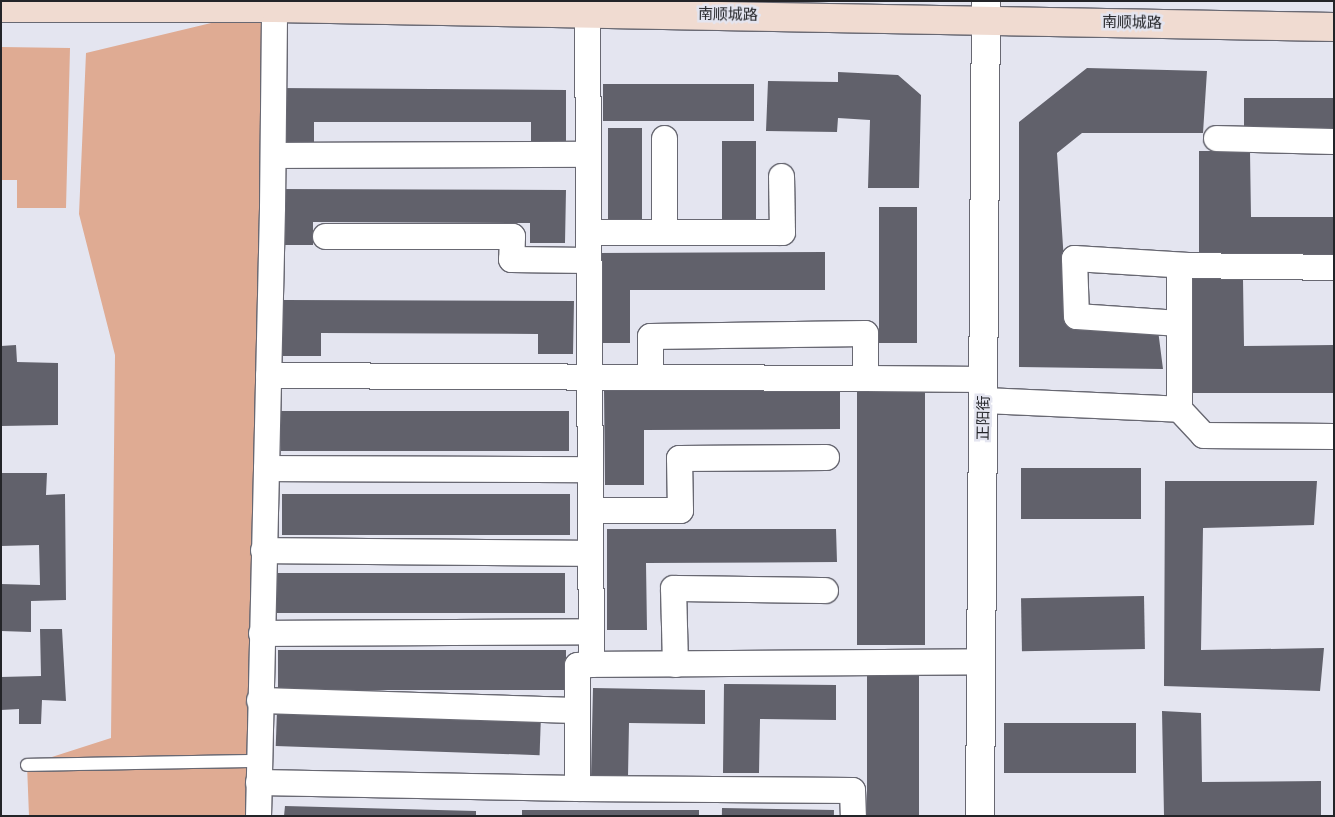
<!DOCTYPE html>
<html>
<head>
<meta charset="utf-8">
<style>
	body { margin:0 }
	#map { position:relative; width:1335px; height:817px; overflow:hidden; background:#e4e5f0; font-family:Raleway,"Noto Sans SC",sans-serif }
	div>[style] { position:absolute }
	[style*='--x'] { left:calc(var(--x)*1px); top:calc(var(--y)*1px); width:calc(var(--w)*1px); rotate:calc(var(--a)*1deg) }
	.green>* { inset:0; background:#dfab93 }
	.building>* { inset:0; background:#61616b; transform-origin:0 0 }
	.roads { filter:drop-shadow(1px 0 #686872) drop-shadow(-1px 0 #686872) drop-shadow(0 1px #686872) drop-shadow(0 -1px #686872) }
	.service>* { height:12px; margin:-6px; padding:0 6px; transform-origin:6px; border-radius:6px; background:#fff }
	.minor>* { height:25px; margin:-12.5px; padding:0 12.5px; transform-origin:12.5px; border-radius:12.5px; background:#fff }
	.tertiary>* { height:28px; margin:-14px; padding:0 14px; transform-origin:14px; border-radius:14px; background:#fff }
	.secondary>* { height:28px; margin:-14px; padding:0 14px; transform-origin:14px; border-radius:14px; background:#f0dbd1 }
	span { translate:-50% -50%; white-space:nowrap; text-align:center; line-height:1.15; -webkit-text-stroke:5px #e4e5f0; paint-order:stroke }
	.street-label { font-size:15px; color:#232428 }
	.frame { position:absolute; inset:0; border:2px solid #232428; pointer-events:none }
</style>
</head>
<body>
<div id="map">
	<div class="green">
		<div style="clip-path:polygon(274px 8px,258px 816px,29px 816px,27px 765px,111px 738px,115px 355px,79px 214px,86px 53px)"></div>
		<div style="clip-path:polygon(1px 47px,70px 48px,66px 208px,17px 208px,17px 180px,1px 180px)"></div>
	</div>
	<div class="building">
		<div style="clip-path:polygon(1087px 68px,1207px 71px,1203px 133px,1082px 133px,1057px 153px,1068px 324px,1158px 330px,1163px 369px,1019px 367px,1019px 122px)"></div>
		<div style="clip-path:polygon(838px 72px,898px 75px,921px 95px,919px 188px,868px 188px,870px 120px,838px 118px,837px 132px,766px 131px,768px 81px,838px 82px)"></div>
		<div style="left:603px;top:84px;width:151px;height:37px"></div>
		<div style="clip-path:polygon(276px 88px,566px 90px,566px 143px,531px 143px,531px 122px,314px 122px,314px 144px,275px 144px)"></div>
		<div style="left:1244px;top:98px;width:90px;height:30px"></div>
		<div style="left:608px;top:128px;width:34px;height:93px"></div>
		<div style="left:722px;top:141px;width:34px;height:79px"></div>
		<div style="clip-path:polygon(1199px 151px,1250px 151px,1251px 217px,1334px 217px,1334px 264px,1199px 265px)"></div>
		<div style="clip-path:polygon(275px 189px,566px 190px,565px 243px,530px 243px,530px 223px,313px 222px,313px 245px,275px 245px)"></div>
		<div style="left:879px;top:207px;width:38px;height:136px"></div>
		<div style="clip-path:polygon(825px 252px,825px 290px,630px 290px,630px 343px,598px 343px,598px 253px)"></div>
		<div style="clip-path:polygon(1192px 279px,1243px 279px,1244px 346px,1334px 345px,1334px 393px,1193px 393px)"></div>
		<div style="clip-path:polygon(283px 300px,574px 301px,573px 354px,538px 354px,538px 334px,321px 333px,321px 356px,283px 356px)"></div>
		<div style="clip-path:polygon(16px 345px,17px 362px,58px 363px,58px 425px,1px 426px,1px 346px)"></div>
		<div style="clip-path:polygon(840px 388px,840px 429px,644px 430px,644px 485px,605px 485px,604px 389px)"></div>
		<div style="left:925px;top:392px;width:253px;height:68px;rotate:90deg"></div>
		<div style="left:281px;top:411px;width:288px;height:40px"></div>
		<div style="left:1021px;top:468px;width:120px;height:51px"></div>
		<div style="clip-path:polygon(1px 473px,47px 473px,46px 495px,65px 494px,66px 600px,31px 601px,31px 632px,1px 631px,1px 584px,40px 585px,39px 545px,1px 546px)"></div>
		<div style="clip-path:polygon(1165px 481px,1317px 481px,1314px 525px,1203px 528px,1201px 650px,1324px 648px,1320px 691px,1164px 686px)"></div>
		<div style="left:282px;top:494px;width:288px;height:41px"></div>
		<div style="clip-path:polygon(607px 529px,836px 529px,837px 562px,646px 563px,647px 630px,607px 630px)"></div>
		<div style="left:277px;top:573px;width:288px;height:40px"></div>
		<div style="left:1144px;top:596px;width:53px;height:123px;rotate:89deg"></div>
		<div style="clip-path:polygon(40px 629px,62px 629px,66px 701px,42px 700px,41px 724px,19px 724px,19px 709px,1px 710px,1px 677px,41px 676px)"></div>
		<div style="left:278px;top:650px;width:288px;height:40px"></div>
		<div style="left:867px;top:669px;width:52px;height:147px"></div>
		<div style="clip-path:polygon(724px 684px,836px 685px,836px 720px,760px 719px,759px 773px,723px 773px)"></div>
		<div style="clip-path:polygon(593px 688px,705px 690px,705px 724px,629px 723px,628px 777px,591px 777px)"></div>
		<div style="left:277px;top:710px;width:264px;height:36px;rotate:2deg"></div>
		<div style="clip-path:polygon(1162px 711px,1201px 713px,1202px 782px,1321px 781px,1321px 816px,1164px 816px)"></div>
		<div style="left:1004px;top:723px;width:132px;height:50px"></div>
		<div style="clip-path:polygon(285px 806px,476px 811px,476px 816px,284px 816px)"></div>
		<div style="left:722px;top:808px;width:112px;height:8px;rotate:1deg"></div>
		<div style="left:522px;top:810px;width:177px;height:6px"></div>
	</div>
	<div class="roads">
		<div class="service">
			<div style="--x:27;--y:765;--w:231;--a:-1"></div>
		</div>
		<div class="minor">
			<div style="--x:587;--y:13;--w:651;--a:89.65"></div>
			<div style="--x:591;--y:664;--w:391;--a:-0.4"></div>
			<div style="--x:664;--y:138;--w:94;--a:90"></div>
			<div style="--x:1216;--y:138;--w:118;--a:1.5"></div>
			<div style="--x:273;--y:155;--w:315;--a:-0.2"></div>
			<div style="--x:588;--y:232;--w:194;--a:0"></div>
			<div style="--x:782;--y:232;--w:56;--a:-91"></div>
			<div style="--x:325;--y:236;--w:187;--a:0"></div>
			<div style="--x:512;--y:236;--w:23;--a:92"></div>
			<div style="--x:511;--y:259;--w:77;--a:0.7"></div>
			<div style="--x:1179;--y:323;--w:103;--a:-176.1"></div>
			<div style="--x:1076;--y:316;--w:58;--a:-92"></div>
			<div style="--x:1074;--y:258;--w:114;--a:3.5"></div>
			<div style="--x:268;--y:375;--w:597;--a:0.29"></div>
			<div style="--x:650;--y:377;--w:41;--a:-90"></div>
			<div style="--x:650;--y:336;--w:215;--a:-0.8"></div>
			<div style="--x:865;--y:333;--w:45;--a:90"></div>
			<div style="--x:865;--y:378;--w:119;--a:0.5"></div>
			<div style="--x:984;--y:400;--w:195;--a:2.6"></div>
			<div style="--x:1179;--y:409;--w:35;--a:47"></div>
			<div style="--x:1203;--y:435;--w:131;--a:0.4"></div>
			<div style="--x:1179;--y:409;--w:144;--a:-90"></div>
			<div style="--x:1179;--y:265;--w:155;--a:0.7"></div>
			<div style="--x:266;--y:468;--w:324;--a:0.2"></div>
			<div style="--x:590;--y:510;--w:90;--a:0"></div>
			<div style="--x:680;--y:510;--w:52;--a:-91.1"></div>
			<div style="--x:679;--y:458;--w:147;--a:-0.4"></div>
			<div style="--x:263;--y:550;--w:327;--a:0.5"></div>
			<div style="--x:261;--y:633;--w:330;--a:-0.3"></div>
			<div style="--x:675;--y:664;--w:76;--a:-91.5"></div>
			<div style="--x:673;--y:588;--w:152;--a:0.8"></div>
			<div style="--x:259;--y:700;--w:318;--a:1.8"></div>
			<div style="--x:258;--y:782;--w:319;--a:1.1"></div>
			<div style="--x:577;--y:788;--w:123;--a:-90"></div>
			<div style="--x:577;--y:665;--w:14;--a:-4"></div>
			<div style="--x:577;--y:788;--w:275;--a:0.4"></div>
			<div style="--x:852;--y:790;--w:26;--a:88"></div>
			<div style="--x:258;--y:816;--w:609;--a:-88.68"></div>
			<div style="--x:272;--y:207;--w:199;--a:-89.4"></div>
		</div>
		<div class="tertiary">
			<div style="--x:980;--y:816;--w:815;--a:-89.58"></div>
		</div>
		<div class="secondary">
			<div style="--x:1;--y:8;--w:273;--a:0"></div>
			<div style="--x:274;--y:8;--w:1060;--a:1.03"></div>
		</div>
	</div>
	<div class="street-label">
		<span style="left:728px;top:15px;rotate:1deg">南顺城路</span>
		<span style="left:1132px;top:23px;rotate:1deg">南顺城路</span>
		<span style="left:984px;top:418px;rotate:-89deg">正阳街</span>
	</div>
	<div class="frame"></div>
</div>
</body>
</html>
